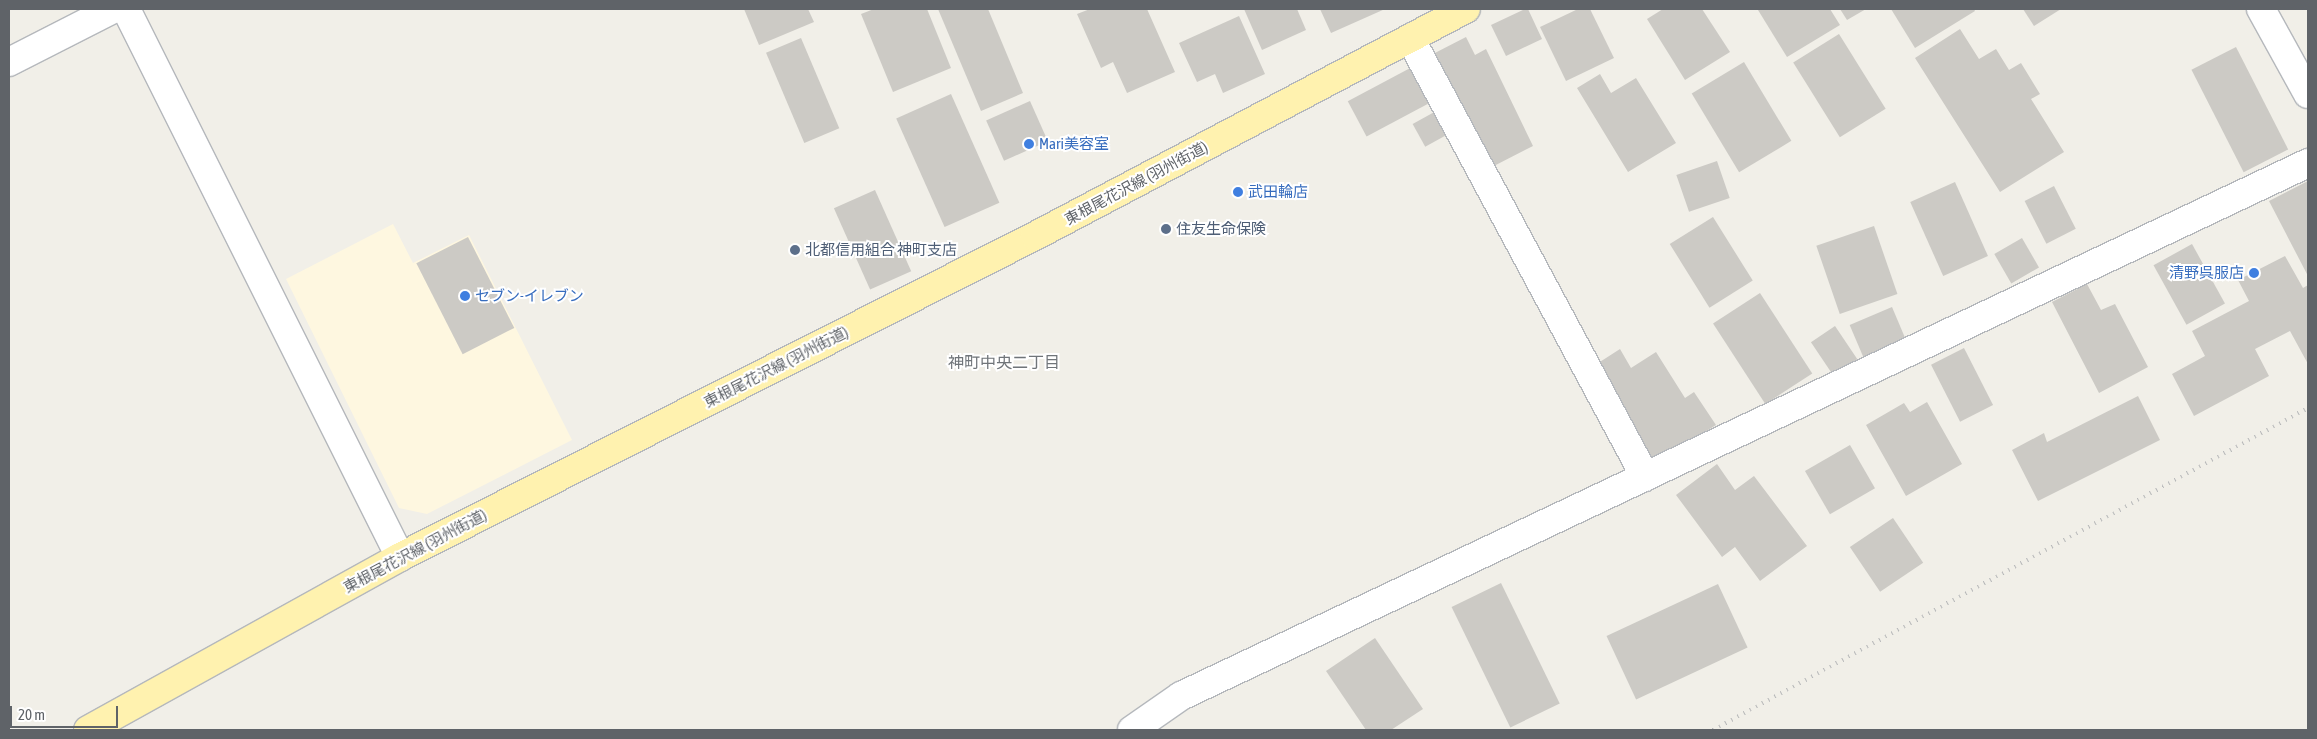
<!DOCTYPE html>
<html>
<head>
<meta charset="utf-8">
<style>
	body { margin:0 }
	#map { position:relative; width:2317px; height:739px; overflow:hidden; background:#f1efe8; font-family:"Asap Condensed","Noto Sans JP",sans-serif }
	div>[style] { position:absolute }
	[style*='--x'] { left:calc(var(--x)*1px); top:calc(var(--y)*1px); width:calc(var(--w)*1px); rotate:calc(var(--a)*1deg) }
	.commercial>* { inset:0; background:#fef7e0 }
	.building>* { inset:0; background:#cccac5; transform-origin:0 0 }
	.roads { filter:drop-shadow(1px 0 #b5b8bc) drop-shadow(-1px 0 #b5b8bc) drop-shadow(0 1px #b5b8bc) drop-shadow(0 -1px #b5b8bc) }
	.minor>* { height:28px; margin:-14px; padding:0 14px; transform-origin:14px; border-radius:14px; background:#fff }
	.major>* { height:28px; margin:-14px; padding:0 14px; transform-origin:14px; border-radius:14px; background:#fff2af }
	.rail>* { height:4px; margin-top:-2px; transform-origin:0; background:repeating-linear-gradient(90deg,#b6b7b8 0 1px,transparent 0 7px) }
	.dots>* { width:14px; height:14px; translate:-50% -50%; box-sizing:border-box; border:2px solid #fff; border-radius:50% }
	span { translate:-50% -50%; white-space:nowrap; text-align:center; line-height:1.15; -webkit-text-stroke:4px #fff; paint-order:stroke }
	.shop-label { font-size:15px; color:#366cbe }
	.left { translate:0 -50%; text-align:left }
	.right { translate:-100% -50%; text-align:right }
	.street-label { font-size:15px; color:#5f6368 }
	.service-label { font-size:15px; color:#4e5e75 }
	.neighbourhood-label { font-size:16px; color:#70757a }
	.frame { position:absolute; inset:0; border:10px solid #5f6368; pointer-events:none }
	.scale { position:absolute; left:10px; top:706px; width:108px; height:22px; box-sizing:border-box; border:2px solid #5f6368; border-top:0; padding-left:6px; font-size:15px; line-height:18px; white-space:nowrap; color:#5f6368; -webkit-text-stroke:4px #fff; paint-order:stroke }
</style>
</head>
<body>
<div id="map">
	<div class="commercial">
		<div style="clip-path:polygon(393px 224px,413px 263px,469px 235px,572px 440px,427px 514px,399px 508px,286px 279px)"></div>
	</div>
	<div class="building">
		<div style="clip-path:polygon(744px 9px,808px 9px,814px 22px,759px 45px)"></div>
		<div style="clip-path:polygon(874px 9px,927px 9px,951px 68px,893px 92px,861px 14px)"></div>
		<div style="clip-path:polygon(938px 9px,988px 9px,1023px 93px,981px 111px)"></div>
		<div style="clip-path:polygon(1090px 9px,1147px 9px,1175px 72px,1127px 93px,1113px 62px,1101px 68px,1077px 14px)"></div>
		<div style="clip-path:polygon(1244px 9px,1297px 9px,1306px 30px,1262px 50px)"></div>
		<div style="clip-path:polygon(1320px 9px,1385px 9px,1331px 33px)"></div>
		<div style="clip-path:polygon(1525px 9px,1528px 9px,1542px 39px,1506px 56px,1491px 25px)"></div>
		<div style="clip-path:polygon(1578px 9px,1590px 9px,1614px 58px,1566px 81px,1540px 27px)"></div>
		<div style="clip-path:polygon(1663px 9px,1702px 9px,1730px 52px,1685px 80px,1647px 19px)"></div>
		<div style="clip-path:polygon(1760px 9px,1830px 9px,1840px 25px,1787px 57px,1758px 10px)"></div>
		<div style="clip-path:polygon(1840px 9px,1866px 9px,1847px 20px)"></div>
		<div style="clip-path:polygon(1891px 9px,1974px 9px,1975px 11px,1915px 48px)"></div>
		<div style="clip-path:polygon(2023px 9px,2061px 9px,2034px 26px)"></div>
		<div style="clip-path:polygon(1239px 16px,1265px 74px,1223px 93px,1215px 74px,1197px 82px,1179px 43px)"></div>
		<div style="clip-path:polygon(1960px 29px,1979px 59px,1996px 49px,2009px 70px,2021px 63px,2040px 94px,2031px 99px,2064px 152px,2000px 192px,1915px 58px)"></div>
		<div style="left:1839px;top:34px;width:88px;height:54px;rotate:58deg"></div>
		<div style="clip-path:polygon(1466px 37px,1475px 55px,1486px 49px,1533px 146px,1488px 169px,1431px 55px)"></div>
		<div style="left:801px;top:38px;width:98px;height:38px;rotate:67deg"></div>
		<div style="left:2236px;top:47px;width:115px;height:50px;rotate:63deg"></div>
		<div style="left:1744px;top:62px;width:92px;height:61px;rotate:59deg"></div>
		<div style="left:1414px;top:66px;width:40px;height:75px;rotate:62deg"></div>
		<div style="clip-path:polygon(1600px 74px,1611px 93px,1636px 78px,1676px 143px,1628px 172px,1577px 88px)"></div>
		<div style="left:951px;top:94px;width:119px;height:60px;rotate:66deg"></div>
		<div style="left:1030px;top:101px;width:44px;height:48px;rotate:66deg"></div>
		<div style="left:1438px;top:110px;width:26px;height:29px;rotate:61deg"></div>
		<div style="left:1717px;top:161px;width:39px;height:43px;rotate:71deg"></div>
		<div style="clip-path:polygon(2308px 181px,2308px 276px,2269px 201px)"></div>
		<div style="left:1955px;top:182px;width:81px;height:49px;rotate:66deg"></div>
		<div style="left:2054px;top:186px;width:48px;height:33px;rotate:63deg"></div>
		<div style="left:875px;top:190px;width:89px;height:45px;rotate:66deg"></div>
		<div style="left:1713px;top:217px;width:75px;height:51px;rotate:58deg"></div>
		<div style="left:1874px;top:226px;width:72px;height:61px;rotate:71deg"></div>
		<div style="left:468px;top:237px;width:102px;height:58px;rotate:63deg"></div>
		<div style="left:2022px;top:238px;width:34px;height:32px;rotate:60deg"></div>
		<div style="left:2192px;top:244px;width:68px;height:44px;rotate:61deg"></div>
		<div style="clip-path:polygon(2285px 256px,2303px 288px,2308px 285px,2308px 364px,2290px 331px,2255px 349px,2269px 376px,2194px 416px,2172px 374px,2205px 356px,2192px 331px,2249px 301px,2238px 280px)"></div>
		<div style="clip-path:polygon(2087px 284px,2101px 310px,2115px 304px,2148px 367px,2099px 393px,2052px 302px)"></div>
		<div style="left:1760px;top:293px;width:96px;height:56px;rotate:57deg"></div>
		<div style="left:1892px;top:307px;width:36px;height:46px;rotate:67deg"></div>
		<div style="left:1835px;top:326px;width:40px;height:29px;rotate:56deg"></div>
		<div style="left:1964px;top:348px;width:64px;height:37px;rotate:63deg"></div>
		<div style="clip-path:polygon(1620px 349px,1631px 368px,1656px 352px,1685px 398px,1694px 392px,1716px 425px,1654px 464px,1592px 367px)"></div>
		<div style="clip-path:polygon(2138px 396px,2160px 440px,2038px 501px,2012px 450px,2044px 433px,2047px 442px)"></div>
		<div style="clip-path:polygon(1927px 402px,1962px 464px,1906px 496px,1866px 425px,1904px 403px,1910px 412px)"></div>
		<div style="left:1850px;top:445px;width:50px;height:52px;rotate:60deg"></div>
		<div style="clip-path:polygon(1717px 464px,1735px 490px,1754px 476px,1807px 546px,1760px 581px,1735px 547px,1722px 557px,1676px 495px)"></div>
		<div style="left:1893px;top:518px;width:54px;height:52px;rotate:56deg"></div>
		<div style="left:1501px;top:583px;width:134px;height:55px;rotate:64deg"></div>
		<div style="left:1718px;top:584px;width:70px;height:123px;rotate:65deg"></div>
		<div style="clip-path:polygon(1375px 638px,1423px 709px,1391px 730px,1366px 730px,1326px 671px)"></div>
	</div>
	<div class="roads">
		<div class="minor">
			<div style="--x:126;--y:9;--w:613;--a:63.43"></div>
			<div style="--x:2261;--y:9;--w:97;--a:61.1"></div>
			<div style="--x:1410;--y:38;--w:498;--a:61.8"></div>
			<div style="--x:9;--y:62;--w:117;--a:-27"></div>
			<div style="--x:1132;--y:730;--w:60;--a:-34.8"></div>
			<div style="--x:1181;--y:696;--w:1247;--a:-25.31"></div>
		</div>
		<div class="major">
			<div style="--x:88;--y:730;--w:357;--a:-29"></div>
			<div style="--x:400;--y:557;--w:712;--a:-26.82"></div>
			<div style="--x:1035;--y:236;--w:487;--a:-27.8"></div>
		</div>
	</div>
	<div class="rail">
		<div style="--x:1713;--y:730;--w:677;--a:-28.42"></div>
	</div>
	<div class="dots">
		<div style="left:1029px;top:144px;background:#3f7fe0"></div>
		<div style="left:1238px;top:192px;background:#3f7fe0"></div>
		<div style="left:1166px;top:229px;background:#5c6f8a"></div>
		<div style="left:795px;top:250px;background:#5c6f8a"></div>
		<div style="left:2254px;top:273px;background:#3f7fe0"></div>
		<div style="left:465px;top:296px;background:#3f7fe0"></div>
	</div>
	<div class="shop-label">
		<span class="left" style="left:1039px;top:144px">Mari美容室</span>
		<span class="left" style="left:1248px;top:192px">武田輪店</span>
		<span class="right" style="left:2244px;top:273px">清野呉服店</span>
		<span class="left" style="left:475px;top:296px">セブン-イレブン</span>
	</div>
	<div class="street-label">
		<span style="left:1136px;top:183px;rotate:-28deg">東根尾花沢線 (羽州街道)</span>
		<span style="left:776px;top:367px;rotate:-27deg">東根尾花沢線 (羽州街道)</span>
		<span style="left:415px;top:551px;rotate:-28deg">東根尾花沢線 (羽州街道)</span>
	</div>
	<div class="service-label">
		<span class="left" style="left:1176px;top:229px">住友生命保険</span>
		<span class="left" style="left:805px;top:250px">北都信用組合 神町支店</span>
	</div>
	<div class="neighbourhood-label">
		<span style="left:1004px;top:362px">神町中央二丁目</span>
	</div>
	<div class="frame"></div>
	<div class="scale">20 m</div>
</div>
</body>
</html>
